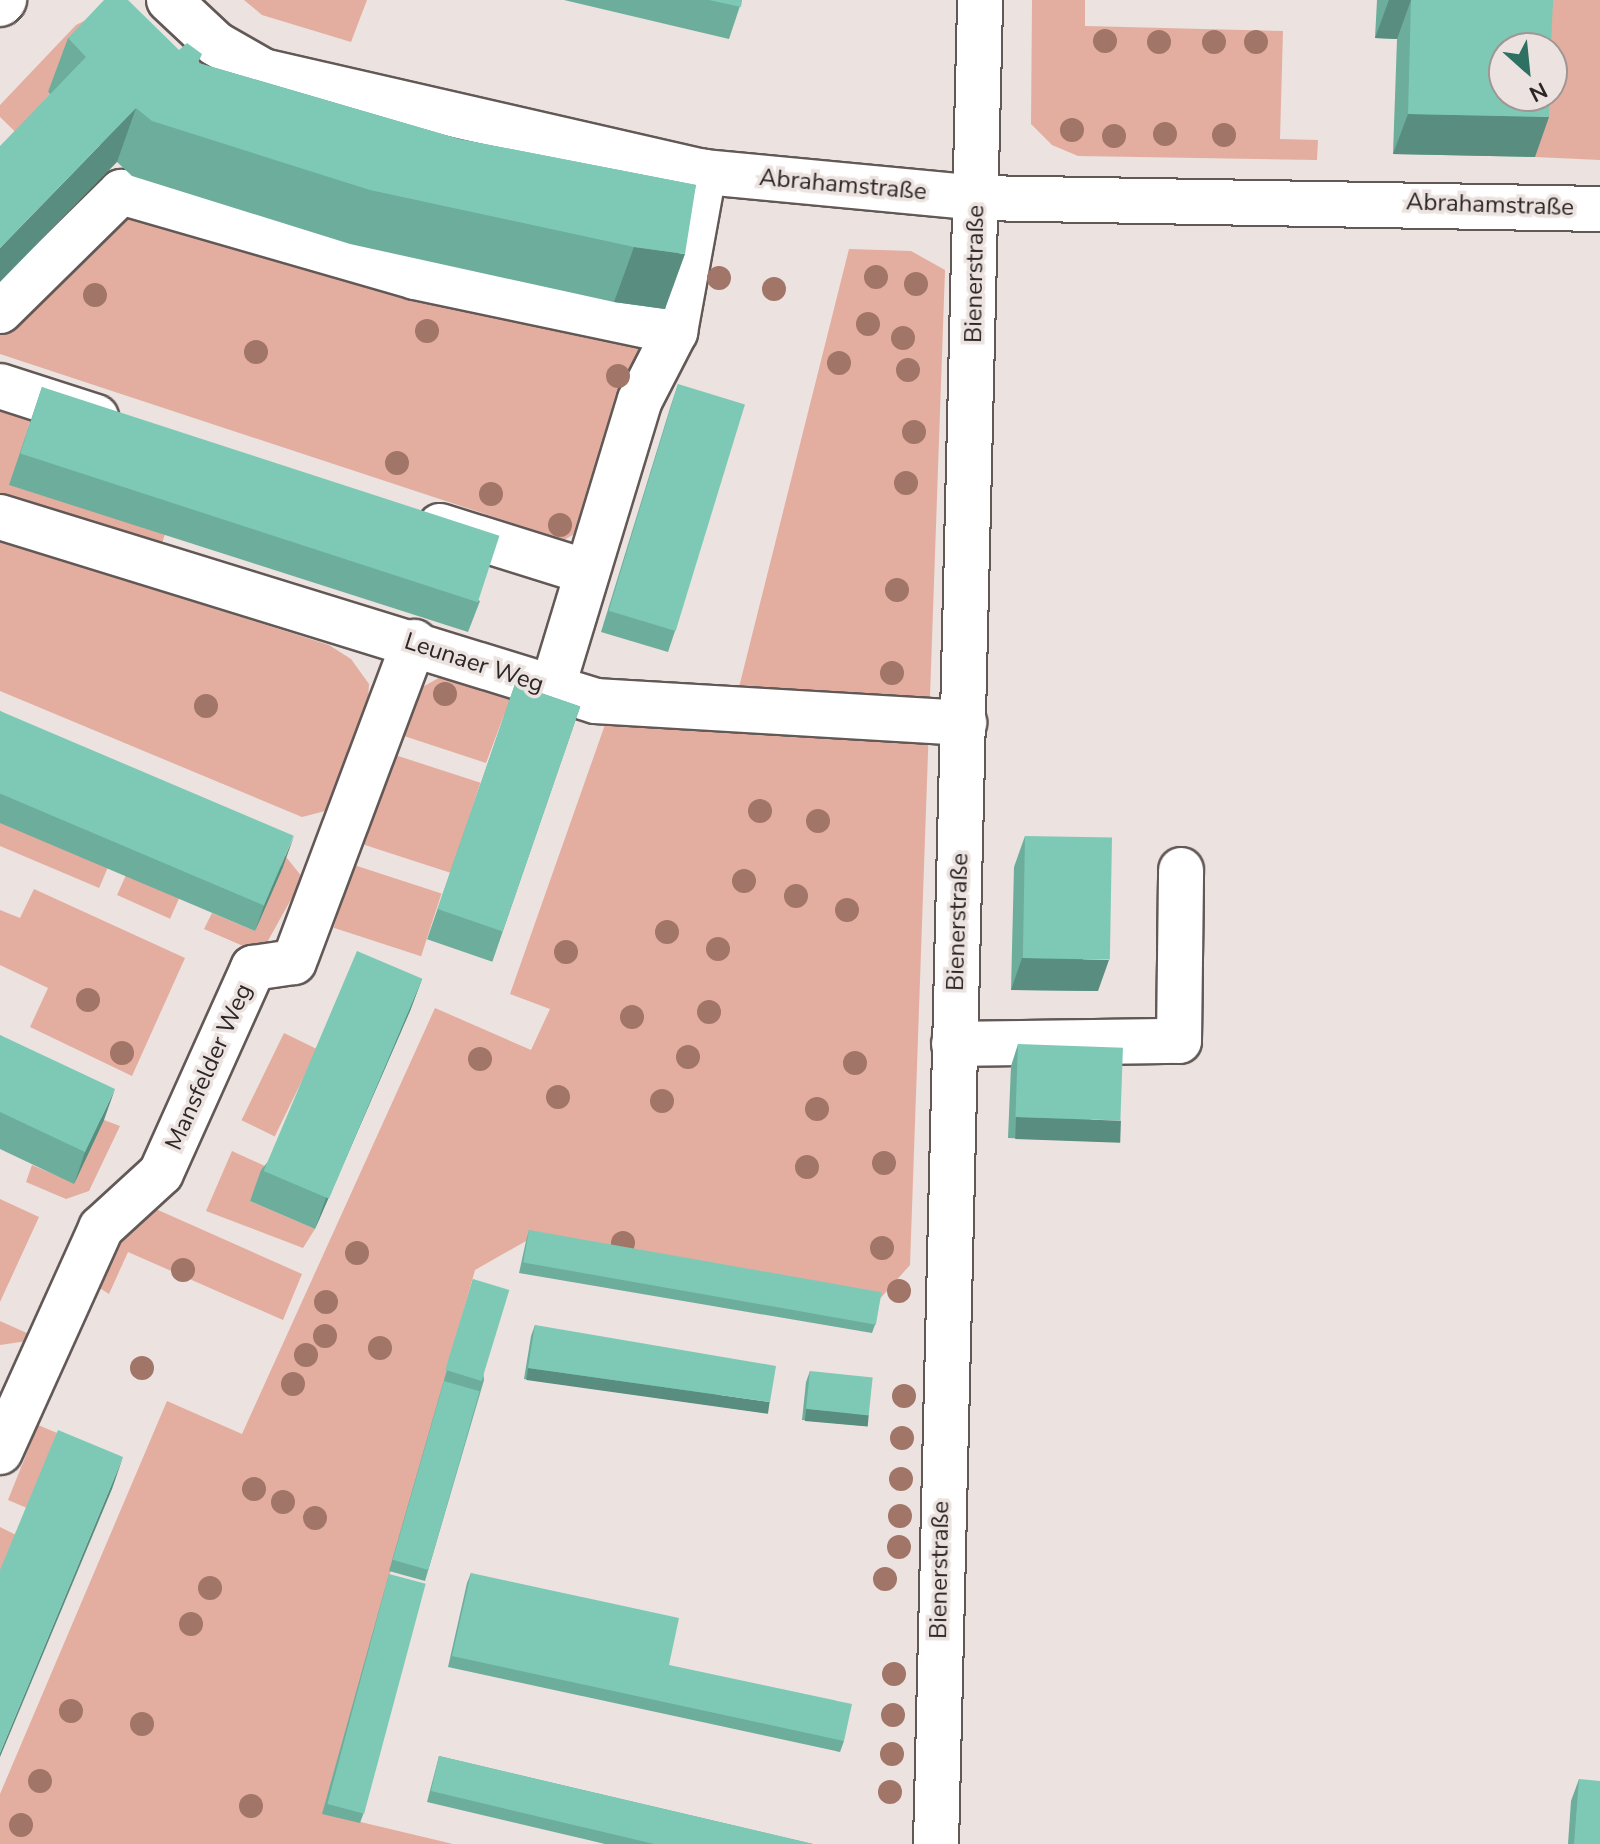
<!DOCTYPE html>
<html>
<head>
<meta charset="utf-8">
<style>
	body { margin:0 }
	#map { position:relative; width:1600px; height:1844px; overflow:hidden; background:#ece2df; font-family:"Nunito Sans",sans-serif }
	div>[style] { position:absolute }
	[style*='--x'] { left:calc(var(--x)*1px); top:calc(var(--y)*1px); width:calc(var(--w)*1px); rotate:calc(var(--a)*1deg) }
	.green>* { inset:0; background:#e3ae9f; transform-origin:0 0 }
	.roads { filter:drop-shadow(2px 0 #625957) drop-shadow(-2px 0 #625957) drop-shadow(0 2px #625957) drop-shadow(0 -2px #625957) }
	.minor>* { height:44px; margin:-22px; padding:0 22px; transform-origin:22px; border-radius:22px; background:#fff }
	.trees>* { width:24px; height:24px; margin:-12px; border-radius:50%; background:#a17567 }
	.wall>* { inset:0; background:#6cad9c; transform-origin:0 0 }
	.shaded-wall>* { inset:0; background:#588d7f; transform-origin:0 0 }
	.building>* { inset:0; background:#7ec9b5; transform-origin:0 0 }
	span { translate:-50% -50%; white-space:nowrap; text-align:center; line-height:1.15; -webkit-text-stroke:7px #ece2df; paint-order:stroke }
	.street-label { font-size:24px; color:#2b2726 }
	.north { position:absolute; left:1488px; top:32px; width:80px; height:80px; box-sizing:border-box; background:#ece2df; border:2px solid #9f9795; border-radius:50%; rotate:153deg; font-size:22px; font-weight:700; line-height:32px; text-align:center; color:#2b2726 }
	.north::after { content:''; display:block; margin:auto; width:28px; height:36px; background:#2e7162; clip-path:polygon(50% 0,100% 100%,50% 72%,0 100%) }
</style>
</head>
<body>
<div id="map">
	<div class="green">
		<div style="clip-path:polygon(244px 0,367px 0,351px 42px,262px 15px)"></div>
		<div style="clip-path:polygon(1032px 0,1085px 0,1085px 26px,1283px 31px,1280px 139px,1318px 140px,1317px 160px,1078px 156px,1052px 145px,1031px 124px)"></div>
		<div style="clip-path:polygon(1539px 0,1600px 0,1600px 160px,1535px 157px,1536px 96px,1552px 96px,1552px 48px,1538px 48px)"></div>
		<div style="clip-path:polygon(100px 13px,48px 92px,66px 112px,31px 147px,0 117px,0 105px,76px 25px)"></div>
		<div style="clip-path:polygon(121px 205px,653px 339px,576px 533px,564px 540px,0 354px,0 325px)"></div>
		<div style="clip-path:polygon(849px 249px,911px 251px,945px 270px,910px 1265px,878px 1301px,526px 1241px,475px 1270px,323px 1813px,453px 1844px,0 1844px,0 1794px,167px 1401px,242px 1434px,435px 1008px,531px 1050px,550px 1009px,510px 994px,607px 719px,729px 727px)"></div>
		<div style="clip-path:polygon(0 396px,31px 419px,10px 485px,165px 534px,160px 550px,0 499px)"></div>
		<div style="clip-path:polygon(0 540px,329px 645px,351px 659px,369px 684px,368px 701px,329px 810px,302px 817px,0 691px)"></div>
		<div style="clip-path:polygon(451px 671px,549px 707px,504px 715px,486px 763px,398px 734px,419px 689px)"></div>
		<div style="left:392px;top:754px;width:93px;height:95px;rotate:18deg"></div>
		<div style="left:0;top:822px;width:117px;height:22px;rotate:23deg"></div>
		<div style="clip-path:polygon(282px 852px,303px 878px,265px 946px,250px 949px,204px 929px,212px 913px,255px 931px)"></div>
		<div style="left:354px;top:865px;width:92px;height:66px;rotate:18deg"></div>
		<div style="left:126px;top:875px;width:58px;height:22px;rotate:24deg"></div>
		<div style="clip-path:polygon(34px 889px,185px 958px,132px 1076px,30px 1027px,48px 988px,0 965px,0 910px,20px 918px)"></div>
		<div style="left:284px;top:1033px;width:37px;height:97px;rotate:26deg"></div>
		<div style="clip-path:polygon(104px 1120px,120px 1126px,89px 1191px,66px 1199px,26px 1182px,32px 1165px,74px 1183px)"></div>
		<div style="clip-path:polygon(232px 1151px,265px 1166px,250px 1201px,315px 1229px,303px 1248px,206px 1211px)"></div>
		<div style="clip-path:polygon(0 1199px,39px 1217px,0 1302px)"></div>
		<div style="clip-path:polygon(149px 1206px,302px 1274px,283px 1320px,128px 1252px,109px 1294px,95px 1285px,127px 1213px)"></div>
		<div style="clip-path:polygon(0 1321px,29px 1334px,27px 1341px,0 1345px)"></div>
		<div style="clip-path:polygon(38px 1425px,105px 1453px,27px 1508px,8px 1500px)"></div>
		<div style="clip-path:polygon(0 1527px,16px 1535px,0 1574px)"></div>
	</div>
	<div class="roads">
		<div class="minor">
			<div style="--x:169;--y:0;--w:64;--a:43.1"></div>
			<div style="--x:216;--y:44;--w:54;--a:29.9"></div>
			<div style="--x:263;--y:71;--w:452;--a:12.9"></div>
			<div style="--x:704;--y:172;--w:274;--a:5.4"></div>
			<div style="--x:977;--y:198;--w:623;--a:1.01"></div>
			<div style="--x:0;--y:4;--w:6;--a:-45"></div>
			<div style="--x:0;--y:311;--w:170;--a:-44.5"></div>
			<div style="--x:121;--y:192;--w:306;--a:16.1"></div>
			<div style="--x:415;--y:277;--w:266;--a:11.9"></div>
			<div style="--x:0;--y:386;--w:101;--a:17.9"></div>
			<div style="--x:0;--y:517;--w:624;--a:17.16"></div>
			<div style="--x:596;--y:701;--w:369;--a:3.4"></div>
			<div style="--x:440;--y:526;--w:154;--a:17.4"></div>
			<div style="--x:552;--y:689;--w:302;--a:-73.1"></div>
			<div style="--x:640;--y:400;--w:76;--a:-62.8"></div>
			<div style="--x:675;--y:332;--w:163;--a:-79.7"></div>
			<div style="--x:954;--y:1044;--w:225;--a:-0.8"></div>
			<div style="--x:1179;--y:1041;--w:171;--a:-89.3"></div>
			<div style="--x:0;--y:1452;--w:246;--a:-65.7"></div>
			<div style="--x:101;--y:1228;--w:81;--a:-42.5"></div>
			<div style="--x:161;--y:1173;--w:225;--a:-65.8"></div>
			<div style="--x:253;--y:968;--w:41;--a:-8.3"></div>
			<div style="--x:294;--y:962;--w:342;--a:-69.4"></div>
			<div style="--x:936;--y:1844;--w:1845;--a:-88.63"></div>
		</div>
	</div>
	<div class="trees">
		<div style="left:1105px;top:41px"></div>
		<div style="left:1159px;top:42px"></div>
		<div style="left:1214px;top:42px"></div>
		<div style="left:1256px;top:42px"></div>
		<div style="left:1072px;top:130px"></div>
		<div style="left:1165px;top:134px"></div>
		<div style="left:1224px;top:135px"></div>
		<div style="left:1114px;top:136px"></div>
		<div style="left:876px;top:277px"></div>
		<div style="left:719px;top:278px"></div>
		<div style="left:916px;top:284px"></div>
		<div style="left:774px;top:289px"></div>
		<div style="left:95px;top:295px"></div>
		<div style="left:868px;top:324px"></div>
		<div style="left:427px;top:331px"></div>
		<div style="left:903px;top:338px"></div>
		<div style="left:256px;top:352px"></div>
		<div style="left:839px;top:363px"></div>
		<div style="left:908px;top:370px"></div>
		<div style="left:618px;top:376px"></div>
		<div style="left:914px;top:432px"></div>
		<div style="left:397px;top:463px"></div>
		<div style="left:906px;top:483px"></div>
		<div style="left:491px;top:494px"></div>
		<div style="left:560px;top:525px"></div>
		<div style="left:897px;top:590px"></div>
		<div style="left:892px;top:673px"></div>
		<div style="left:445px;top:694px"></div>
		<div style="left:206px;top:706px"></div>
		<div style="left:760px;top:811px"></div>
		<div style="left:818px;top:821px"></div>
		<div style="left:744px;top:881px"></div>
		<div style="left:796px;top:896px"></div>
		<div style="left:847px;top:910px"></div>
		<div style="left:667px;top:932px"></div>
		<div style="left:718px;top:949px"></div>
		<div style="left:566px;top:952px"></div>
		<div style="left:88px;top:1000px"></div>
		<div style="left:709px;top:1012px"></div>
		<div style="left:632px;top:1017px"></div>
		<div style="left:122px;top:1053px"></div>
		<div style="left:688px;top:1057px"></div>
		<div style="left:480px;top:1059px"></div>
		<div style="left:855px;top:1063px"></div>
		<div style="left:558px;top:1097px"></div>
		<div style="left:662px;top:1101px"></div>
		<div style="left:817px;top:1109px"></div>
		<div style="left:884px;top:1163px"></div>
		<div style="left:807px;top:1167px"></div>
		<div style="left:623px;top:1243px"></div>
		<div style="left:882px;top:1248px"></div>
		<div style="left:357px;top:1253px"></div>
		<div style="left:183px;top:1270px"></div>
		<div style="left:899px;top:1291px"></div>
		<div style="left:326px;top:1302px"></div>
		<div style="left:325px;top:1336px"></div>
		<div style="left:380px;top:1348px"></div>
		<div style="left:306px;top:1355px"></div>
		<div style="left:142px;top:1368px"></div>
		<div style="left:293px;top:1384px"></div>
		<div style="left:904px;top:1396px"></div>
		<div style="left:902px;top:1438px"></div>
		<div style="left:901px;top:1479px"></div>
		<div style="left:254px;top:1489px"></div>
		<div style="left:283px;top:1502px"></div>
		<div style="left:900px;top:1516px"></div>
		<div style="left:315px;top:1518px"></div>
		<div style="left:899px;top:1547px"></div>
		<div style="left:885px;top:1579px"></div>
		<div style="left:210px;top:1588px"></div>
		<div style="left:191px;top:1624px"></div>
		<div style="left:894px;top:1674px"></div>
		<div style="left:71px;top:1711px"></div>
		<div style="left:893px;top:1715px"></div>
		<div style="left:142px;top:1724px"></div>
		<div style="left:892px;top:1754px"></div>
		<div style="left:40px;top:1781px"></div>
		<div style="left:890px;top:1792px"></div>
		<div style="left:251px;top:1806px"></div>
		<div style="left:21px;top:1825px"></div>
	</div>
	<div class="wall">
		<div style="clip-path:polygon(564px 0,742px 0,729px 39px)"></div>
		<div style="clip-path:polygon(1377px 0,1553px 0,1535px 157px,1393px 154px,1397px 39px,1375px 38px)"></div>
		<div style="clip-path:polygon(68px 38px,179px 50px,199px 63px,459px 139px,696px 185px,665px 309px,614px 302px,350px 244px,132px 176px,117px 162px,48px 92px)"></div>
		<div style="clip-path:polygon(678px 384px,675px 631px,668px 652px,601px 632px,671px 405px)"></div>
		<div style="clip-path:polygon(42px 387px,480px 601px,468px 632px,9px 485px)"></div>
		<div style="left:515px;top:684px;width:69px;height:270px;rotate:19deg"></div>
		<div style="clip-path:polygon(0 711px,283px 867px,255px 931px,0 823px)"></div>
		<div style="clip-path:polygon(1025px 836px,1098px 991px,1011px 990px,1014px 867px)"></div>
		<div style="clip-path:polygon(422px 979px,410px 1011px,315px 1229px,250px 1201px,261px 1170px)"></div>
		<div style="clip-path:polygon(0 1035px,104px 1120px,74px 1184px,0 1149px)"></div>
		<div style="clip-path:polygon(1018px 1044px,1113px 1142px,1008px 1138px,1011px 1066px)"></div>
		<div style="clip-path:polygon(529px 1230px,876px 1322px,872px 1333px,519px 1273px,526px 1241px)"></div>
		<div style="clip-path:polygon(473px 1279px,484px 1380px,425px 1581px,389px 1571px)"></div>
		<div style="clip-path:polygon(535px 1325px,766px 1413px,524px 1379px,531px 1336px)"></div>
		<div style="clip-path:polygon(810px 1371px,865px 1426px,802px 1420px,806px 1382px)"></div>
		<div style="clip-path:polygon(471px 1573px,669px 1665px,844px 1741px,840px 1752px,448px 1667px,467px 1583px)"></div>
		<div style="clip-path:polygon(389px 1574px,364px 1812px,360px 1823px,322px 1814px)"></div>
		<div style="clip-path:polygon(439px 1756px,813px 1844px,605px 1844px,427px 1802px)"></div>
		<div style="clip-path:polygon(1579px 1779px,1600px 1844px,1568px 1844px,1571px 1801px)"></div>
	</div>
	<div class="shaded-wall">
		<div style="clip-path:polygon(1389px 0,1411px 0,1397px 39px,1375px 38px)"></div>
		<div style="clip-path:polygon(136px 108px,117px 162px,0 282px,0 248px)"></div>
		<div style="clip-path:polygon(1408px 114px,1549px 117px,1535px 157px,1393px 154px)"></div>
		<div style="clip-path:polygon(634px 247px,685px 254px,665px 309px,614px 302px)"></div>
		<div style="clip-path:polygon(294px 836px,283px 867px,255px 931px,266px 900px)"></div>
		<div style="clip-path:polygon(1022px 958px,1109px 960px,1098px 991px,1011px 990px)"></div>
		<div style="clip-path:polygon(422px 979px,410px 1011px,315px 1229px,326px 1198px)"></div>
		<div style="clip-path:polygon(115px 1089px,104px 1120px,74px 1184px,85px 1152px)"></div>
		<div style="left:1016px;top:1117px;width:105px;height:22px;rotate:2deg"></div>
		<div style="left:528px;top:1368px;width:244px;height:12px;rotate:8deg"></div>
		<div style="left:806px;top:1409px;width:63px;height:12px;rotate:5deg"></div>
		<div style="clip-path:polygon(123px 1457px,112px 1489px,0 1757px,0 1753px)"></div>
	</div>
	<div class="building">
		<div style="clip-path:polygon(104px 0,128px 0,179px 50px,187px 43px,202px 54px,198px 63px,459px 139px,696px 185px,685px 254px,634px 247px,370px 190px,152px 121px,136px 108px,0 248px,0 146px,86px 57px,68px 38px)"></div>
		<div style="clip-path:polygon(709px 0,742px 0,741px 7px)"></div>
		<div style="clip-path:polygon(1411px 0,1553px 0,1551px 48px,1504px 48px,1504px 96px,1550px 96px,1549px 117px,1408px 114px)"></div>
		<div style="left:678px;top:384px;width:70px;height:237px;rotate:17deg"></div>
		<div style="left:42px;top:387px;width:481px;height:70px;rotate:18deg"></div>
		<div style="left:515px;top:684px;width:69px;height:238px;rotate:19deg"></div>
		<div style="left:0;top:711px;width:319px;height:76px;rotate:23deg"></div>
		<div style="left:1025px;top:836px;width:87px;height:122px;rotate:1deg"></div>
		<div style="left:357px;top:951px;width:71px;height:239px;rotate:23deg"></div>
		<div style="clip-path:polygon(0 1035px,115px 1089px,85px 1152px,0 1112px)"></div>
		<div style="left:1018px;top:1044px;width:105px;height:73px;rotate:2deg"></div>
		<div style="left:529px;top:1230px;width:358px;height:33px;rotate:10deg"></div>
		<div style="left:473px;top:1279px;width:38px;height:95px;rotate:17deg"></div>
		<div style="clip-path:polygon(535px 1325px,776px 1366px,770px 1402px,528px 1368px)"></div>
		<div style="left:810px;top:1371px;width:63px;height:38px;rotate:6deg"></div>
		<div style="left:444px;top:1381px;width:37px;height:186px;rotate:16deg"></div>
		<div style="clip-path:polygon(58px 1430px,123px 1457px,0 1753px,0 1570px)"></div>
		<div style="clip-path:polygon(471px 1573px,679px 1618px,669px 1665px,852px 1704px,844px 1741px,452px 1656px)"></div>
		<div style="left:389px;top:1574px;width:38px;height:238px;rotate:15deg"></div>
		<div style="clip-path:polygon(439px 1756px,813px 1844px,654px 1844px,431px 1791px)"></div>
		<div style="clip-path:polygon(1579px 1779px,1600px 1781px,1600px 1844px,1574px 1844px)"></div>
	</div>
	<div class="street-label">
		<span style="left:843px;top:185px;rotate:5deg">Abrahamstraße</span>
		<span style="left:1490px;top:205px;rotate:2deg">Abrahamstraße</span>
		<span style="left:975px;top:274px;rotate:-89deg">Bienerstraße</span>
		<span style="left:474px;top:663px;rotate:18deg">Leunaer Weg</span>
		<span style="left:958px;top:922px;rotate:-88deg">Bienerstraße</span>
		<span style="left:209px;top:1067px;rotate:-66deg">Mansfelder Weg</span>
		<span style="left:940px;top:1570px;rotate:-89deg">Bienerstraße</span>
	</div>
	<div class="north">N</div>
</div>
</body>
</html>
